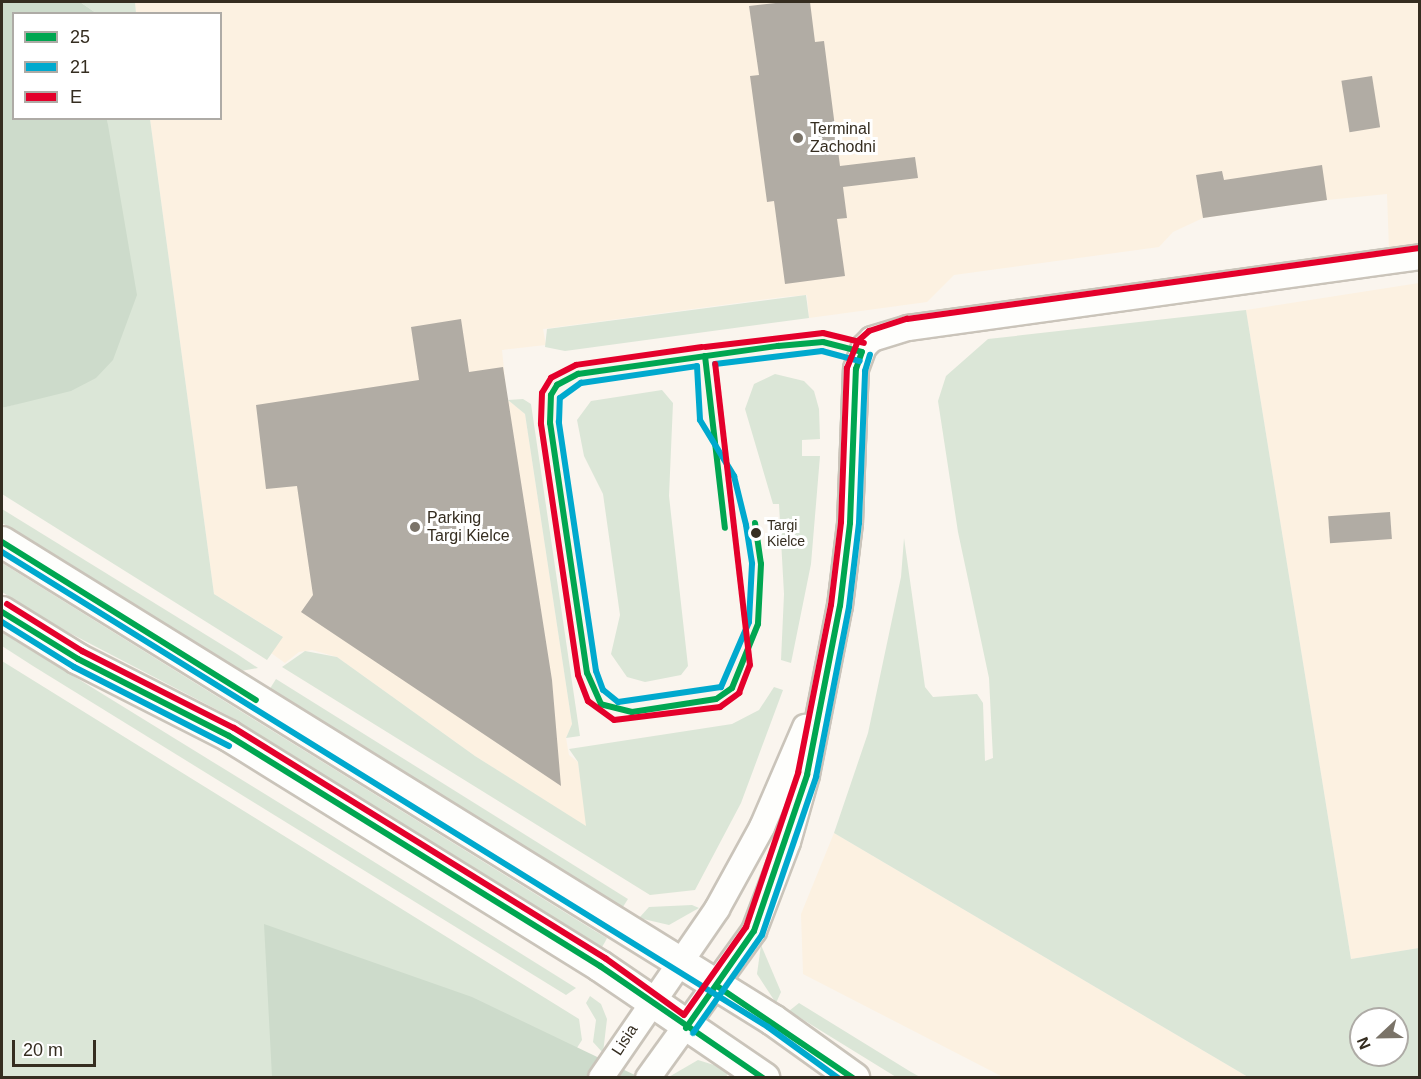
<!DOCTYPE html>
<html>
<head>
<meta charset="utf-8">
<style>
	body { margin:0 }
	#map { position:relative; width:1421px; height:1079px; overflow:hidden; background:#faf5ee; font-family:Arial,sans-serif }
	div>[style] { position:absolute }
	[style*='--x'] { left:calc(var(--x)*1px); top:calc(var(--y)*1px); width:calc(var(--w)*1px); rotate:calc(var(--a)*1deg) }
	.built>* { inset:0; background:#fcf1e1 }
	.green>* { inset:0; background:#dbe6d7; transform-origin:0 0 }
	.forest>* { inset:0; background:#cddbcb }
	.building>* { inset:0; background:#b1aca4; transform-origin:0 0 }
	.roads { filter:drop-shadow(2px 0 #cac4ba) drop-shadow(-2px 0 #cac4ba) drop-shadow(0 2px #cac4ba) drop-shadow(0 -2px #cac4ba) }
	.minor>* { height:24px; margin:-12px; padding:0 12px; transform-origin:12px; border-radius:12px; background:#fefefc }
	.tertiary>* { height:30px; margin:-15px; padding:0 15px; transform-origin:15px; border-radius:15px; background:#fefefc }
	.bus-1>* { height:6px; margin:-3px; padding:0 3px; transform-origin:3px; border-radius:3px; background:#00a651 }
	.bus-2>* { height:6px; margin:-3px; padding:0 3px; transform-origin:3px; border-radius:3px; background:#00a9ce }
	.bus-3>* { height:6px; margin:-3px; padding:0 3px; transform-origin:3px; border-radius:3px; background:#e4002b }
	.dots>* { width:16px; height:16px; translate:-50% -50%; box-sizing:border-box; border:3px solid #fff; border-radius:50% }
	span { translate:-50% -50%; white-space:nowrap; text-align:center; line-height:1.15; -webkit-text-stroke:6px #fff; paint-order:stroke }
	.bus-label { font-size:14px; color:#352d20 }
	.left { translate:0 -50%; text-align:left }
	.poi-label { font-size:16px; color:#352d20 }
	.street-label { font-size:16px; color:#352d20 }
	.frame { position:absolute; inset:0; border:3px solid #352d20; pointer-events:none }
	.legend { position:absolute; left:12px; top:12px; width:210px; height:108px; box-sizing:border-box; background:#fff; border:2px solid #aeaba6; margin:0; padding:8px 10px; list-style:none; font-size:18px; color:#352d20 }
	.legend li { display:flex; align-items:center; gap:12px; height:30px }
	.legend b { width:30px; border:2px solid #aeaba6 }
	.north { position:absolute; left:1349px; top:1007px; width:60px; height:60px; box-sizing:border-box; background:#fff; border:2px solid #aeaba6; border-radius:50%; rotate:248deg; font-size:16px; font-weight:700; line-height:24px; text-align:center; color:#352d20 }
	.north::after { content:''; display:block; margin:auto; width:21px; height:27px; background:#7a7368; clip-path:polygon(50% 0,100% 100%,50% 72%,0 100%) }
	.scale { position:absolute; left:12px; top:1040px; width:84px; height:27px; box-sizing:border-box; border:3px solid #352d20; border-top:0; padding-left:8px; font-size:18px; line-height:21px; white-space:nowrap; color:#352d20; -webkit-text-stroke:4px #fff; paint-order:stroke }
</style>
</head>
<body>
<div id="map">
	<div class="built">
		<div style="clip-path:polygon(135px 2px,1419px 2px,1419px 245px,1389px 250px,1387px 194px,1327px 200px,1203px 218px,1173px 232px,1159px 247px,954px 275px,927px 302px,809px 318px,807px 295px,783px 297px,543px 329px,546px 345px,502px 350px,507px 399px,525px 414px,572px 724px,566px 738px,569px 755px,578px 762px,587px 827px,475px 756px,337px 657px,312px 650px,299px 652px,285px 663px,271px 653px,282px 636px,214px 594px,150px 119px,220px 118px,220px 14px,136px 13px)"></div>
		<div style="clip-path:polygon(1419px 283px,1419px 948px,1351px 959px,1246px 310px)"></div>
		<div style="clip-path:polygon(834px 833px,1248px 1077px,1003px 1077px,803px 974px,801px 914px)"></div>
	</div>
	<div class="green">
		<div style="clip-path:polygon(80px 2px,135px 2px,136px 13px,96px 13px)"></div>
		<div style="clip-path:polygon(107px 119px,150px 119px,214px 594px,283px 637px,267px 660px,2px 494px,2px 408px,27px 401px,109px 143px)"></div>
		<div style="clip-path:polygon(806px 295px,809px 318px,565px 351px,545px 347px,547px 329px)"></div>
		<div style="clip-path:polygon(evenodd,1246px 310px,1351px 959px,1419px 948px,1419px 1077px,1248px 1077px,834px 833px,868px 733px,901px 577px,904px 538px,925px 687px,933px 697px,977px 694px,983px 703px,985px 761px,993px 758px,989px 678px,958px 532px,938px 401px,946px 376px,988px 339px,1246px 310px,1361px 1019px,1397px 1019px,1397px 1055px,1361px 1055px,1361px 1019px)"></div>
		<div style="clip-path:polygon(775px 374px,804px 381px,814px 391px,819px 409px,820px 439px,802px 440px,802px 456px,820px 456px,811px 564px,791px 663px,781px 660px,784px 594px,779px 504px,773px 504px,745px 409px,754px 384px)"></div>
		<div style="clip-path:polygon(662px 390px,673px 403px,669px 496px,688px 666px,681px 675px,645px 682px,627px 677px,611px 654px,620px 615px,603px 494px,584px 456px,577px 420px,591px 401px)"></div>
		<div style="clip-path:polygon(523px 399px,531px 404px,580px 736px,566px 738px,572px 724px,525px 414px,508px 400px)"></div>
		<div style="clip-path:polygon(2px 509px,237px 654px,258px 668px,241px 671px,172px 629px,2px 523px)"></div>
		<div style="clip-path:polygon(2px 563px,595px 931px,607px 938px,605px 942px,602px 947px,229px 716px,60px 628px,2px 592px)"></div>
		<div style="clip-path:polygon(2px 632px,307px 820px,576px 988px,566px 995px,33px 666px,2px 646px)"></div>
		<div style="clip-path:polygon(305px 651px,337px 657px,475px 756px,586px 826px,578px 762px,569px 749px,732px 724px,759px 710px,774px 687px,783px 690px,741px 803px,695px 890px,650px 895px,282px 667px)"></div>
		<div style="clip-path:polygon(2px 661px,579px 1019px,582px 1040px,562px 1071px,589px 1077px,2px 1077px)"></div>
		<div style="left:276px;top:679px;width:415px;height:13px;rotate:32deg"></div>
		<div style="clip-path:polygon(692px 905px,699px 908px,669px 925px,639px 918px,649px 907px)"></div>
		<div style="clip-path:polygon(761px 945px,781px 992px,776px 1003px,757px 974px)"></div>
		<div style="clip-path:polygon(590px 996px,601px 1004px,607px 1019px,603px 1053px,593px 1042px,596px 1020px,586px 1003px)"></div>
		<div style="clip-path:polygon(799px 1003px,911px 1072px,920px 1077px,896px 1077px,789px 1011px)"></div>
		<div style="clip-path:polygon(698px 1060px,730px 1070px,726px 1077px,667px 1078px)"></div>
	</div>
	<div class="forest">
		<div style="clip-path:polygon(2px 2px,80px 2px,96px 13px,14px 14px,14px 118px,107px 119px,137px 295px,113px 360px,96px 378px,71px 391px,2px 408px)"></div>
		<div style="clip-path:polygon(264px 924px,472px 997px,639px 1077px,272px 1077px)"></div>
	</div>
	<div class="building">
		<div style="clip-path:polygon(785px 2px,810px 2px,815px 42px,824px 41px,840px 166px,915px 157px,918px 178px,843px 187px,847px 218px,837px 219px,845px 276px,785px 284px,774px 201px,767px 202px,750px 76px,759px 75px,749px 6px)"></div>
		<div style="left:1372px;top:76px;width:52px;height:31px;rotate:81deg"></div>
		<div style="clip-path:polygon(1322px 165px,1327px 200px,1203px 218px,1196px 175px,1222px 171px,1224px 180px)"></div>
		<div style="clip-path:polygon(461px 319px,469px 372px,503px 367px,552px 680px,561px 786px,301px 612px,313px 595px,297px 486px,266px 489px,256px 405px,419px 380px,411px 327px)"></div>
		<div style="left:1390px;top:512px;width:27px;height:62px;rotate:86deg"></div>
	</div>
	<div class="roads">
		<div class="minor">
			<div style="--x:601;--y:1078;--w:205;--a:-55.5"></div>
			<div style="--x:717;--y:909;--w:94;--a:-61.2"></div>
			<div style="--x:762;--y:827;--w:109;--a:-66.7"></div>
			<div style="--x:648;--y:1078;--w:181;--a:-54.2"></div>
			<div style="--x:754;--y:931;--w:95;--a:-69.1"></div>
			<div style="--x:788;--y:842;--w:70;--a:-74.2"></div>
			<div style="--x:807;--y:775;--w:172;--a:-79"></div>
			<div style="--x:840;--y:606;--w:84;--a:-83.1"></div>
			<div style="--x:850;--y:523;--w:154;--a:-87.8"></div>
			<div style="--x:856;--y:369;--w:23;--a:-70"></div>
			<div style="--x:864;--y:347;--w:11;--a:-45"></div>
			<div style="--x:872;--y:339;--w:38;--a:-17"></div>
			<div style="--x:908;--y:328;--w:517;--a:-7.89"></div>
		</div>
		<div class="tertiary">
			<div style="--x:2;--y:542;--w:907;--a:31.8"></div>
			<div style="--x:773;--y:1020;--w:100;--a:35.6"></div>
			<div style="--x:2;--y:612;--w:89;--a:31.7"></div>
			<div style="--x:78;--y:659;--w:169;--a:27"></div>
			<div style="--x:229;--y:736;--w:437;--a:31.8"></div>
			<div style="--x:600;--y:966;--w:199;--a:34.3"></div>
		</div>
	</div>
	<div class="bus-1">
		<div style="--x:705;--y:356;--w:173;--a:83.4"></div>
		<div style="--x:755;--y:523;--w:41;--a:81.7"></div>
		<div style="--x:761;--y:564;--w:60;--a:92.9"></div>
		<div style="--x:758;--y:624;--w:69;--a:112.1"></div>
		<div style="--x:732;--y:688;--w:19;--a:145"></div>
		<div style="--x:716;--y:699;--w:85;--a:171.2"></div>
		<div style="--x:632;--y:712;--w:32;--a:-166"></div>
		<div style="--x:601;--y:704;--w:34;--a:-114"></div>
		<div style="--x:587;--y:673;--w:253;--a:-98.4"></div>
		<div style="--x:550;--y:423;--w:28;--a:-88"></div>
		<div style="--x:551;--y:395;--w:12;--a:-59"></div>
		<div style="--x:557;--y:385;--w:24;--a:-28"></div>
		<div style="--x:578;--y:374;--w:202;--a:-8"></div>
		<div style="--x:778;--y:346;--w:45;--a:-5.1"></div>
		<div style="--x:823;--y:342;--w:40;--a:14.4"></div>
		<div style="--x:2;--y:542;--w:299;--a:31.9"></div>
		<div style="--x:2;--y:612;--w:89;--a:31.7"></div>
		<div style="--x:78;--y:659;--w:169;--a:27"></div>
		<div style="--x:229;--y:736;--w:437;--a:31.8"></div>
		<div style="--x:600;--y:966;--w:198;--a:34.5"></div>
		<div style="--x:717;--y:986;--w:164;--a:34.1"></div>
		<div style="--x:686;--y:1028;--w:118;--a:-55"></div>
		<div style="--x:754;--y:931;--w:165;--a:-71.2"></div>
		<div style="--x:807;--y:775;--w:172;--a:-79"></div>
		<div style="--x:840;--y:606;--w:84;--a:-83.1"></div>
		<div style="--x:850;--y:523;--w:154;--a:-87.8"></div>
		<div style="--x:856;--y:369;--w:18;--a:-71"></div>
	</div>
	<div class="bus-2">
		<div style="--x:715;--y:364;--w:108;--a:-6.9"></div>
		<div style="--x:822;--y:351;--w:39;--a:15"></div>
		<div style="--x:697;--y:366;--w:54;--a:86.8"></div>
		<div style="--x:700;--y:420;--w:66;--a:58.7"></div>
		<div style="--x:734;--y:476;--w:50;--a:76.2"></div>
		<div style="--x:746;--y:525;--w:39;--a:81"></div>
		<div style="--x:752;--y:564;--w:58;--a:93"></div>
		<div style="--x:749;--y:622;--w:71;--a:113.3"></div>
		<div style="--x:721;--y:687;--w:104;--a:171.7"></div>
		<div style="--x:618;--y:702;--w:19;--a:-141"></div>
		<div style="--x:603;--y:690;--w:20;--a:-110"></div>
		<div style="--x:596;--y:671;--w:252;--a:-98.5"></div>
		<div style="--x:559;--y:422;--w:24;--a:-88"></div>
		<div style="--x:560;--y:398;--w:26;--a:-36"></div>
		<div style="--x:581;--y:383;--w:117;--a:-8.3"></div>
		<div style="--x:2;--y:552;--w:901;--a:31.8"></div>
		<div style="--x:768;--y:1027;--w:87;--a:36.1"></div>
		<div style="--x:2;--y:622;--w:85;--a:32"></div>
		<div style="--x:74;--y:667;--w:174;--a:27"></div>
		<div style="--x:693;--y:1033;--w:120;--a:-54.9"></div>
		<div style="--x:762;--y:935;--w:167;--a:-71.1"></div>
		<div style="--x:816;--y:777;--w:173;--a:-79"></div>
		<div style="--x:849;--y:607;--w:85;--a:-83.2"></div>
		<div style="--x:859;--y:523;--w:152;--a:-87.7"></div>
		<div style="--x:865;--y:371;--w:17;--a:-73"></div>
	</div>
	<div class="bus-3">
		<div style="--x:702;--y:347;--w:127;--a:171.9"></div>
		<div style="--x:576;--y:365;--w:28;--a:153"></div>
		<div style="--x:551;--y:378;--w:17;--a:121"></div>
		<div style="--x:542;--y:393;--w:31;--a:92"></div>
		<div style="--x:541;--y:424;--w:254;--a:81.6"></div>
		<div style="--x:578;--y:675;--w:28;--a:69"></div>
		<div style="--x:588;--y:701;--w:32;--a:36"></div>
		<div style="--x:614;--y:720;--w:107;--a:-7"></div>
		<div style="--x:720;--y:707;--w:24;--a:-36"></div>
		<div style="--x:739;--y:693;--w:30;--a:-69"></div>
		<div style="--x:750;--y:665;--w:303;--a:-96.6"></div>
		<div style="--x:705;--y:347;--w:119;--a:-6.8"></div>
		<div style="--x:823;--y:333;--w:42;--a:13.7"></div>
		<div style="--x:7;--y:604;--w:89;--a:32.1"></div>
		<div style="--x:82;--y:651;--w:170;--a:26.9"></div>
		<div style="--x:234;--y:728;--w:437;--a:31.8"></div>
		<div style="--x:605;--y:958;--w:97;--a:35.8"></div>
		<div style="--x:684;--y:1015;--w:108;--a:-54.8"></div>
		<div style="--x:746;--y:927;--w:163;--a:-71.3"></div>
		<div style="--x:798;--y:773;--w:171;--a:-78.9"></div>
		<div style="--x:831;--y:605;--w:84;--a:-83.1"></div>
		<div style="--x:841;--y:522;--w:154;--a:-87.8"></div>
		<div style="--x:847;--y:368;--w:29;--a:-68"></div>
		<div style="--x:858;--y:341;--w:15;--a:-42"></div>
		<div style="--x:869;--y:331;--w:40;--a:-18"></div>
		<div style="--x:907;--y:319;--w:517;--a:-7.89"></div>
	</div>
	<div class="dots">
		<div style="left:798px;top:138px;background:#7a7368"></div>
		<div style="left:415px;top:527px;background:#7a7368"></div>
		<div style="left:756px;top:533px;background:#352d20"></div>
	</div>
	<div class="bus-label">
		<span class="left" style="left:767px;top:533px">Targi<br>Kielce</span>
	</div>
	<div class="poi-label">
		<span class="left" style="left:810px;top:138px">Terminal<br>Zachodni</span>
		<span class="left" style="left:427px;top:527px">Parking<br>Targi Kielce</span>
	</div>
	<div class="street-label">
		<span style="left:625px;top:1040px;rotate:-57deg">Lisia</span>
	</div>
	<div class="frame"></div>
	<ul class="legend">
	<li><b style="height:8px;background:#00a651"></b>25</li>
	<li><b style="height:8px;background:#00a9ce"></b>21</li>
	<li><b style="height:8px;background:#e4002b"></b>E</li>
	</ul>
	<div class="north">N</div>
	<div class="scale">20 m</div>
</div>
</body>
</html>
